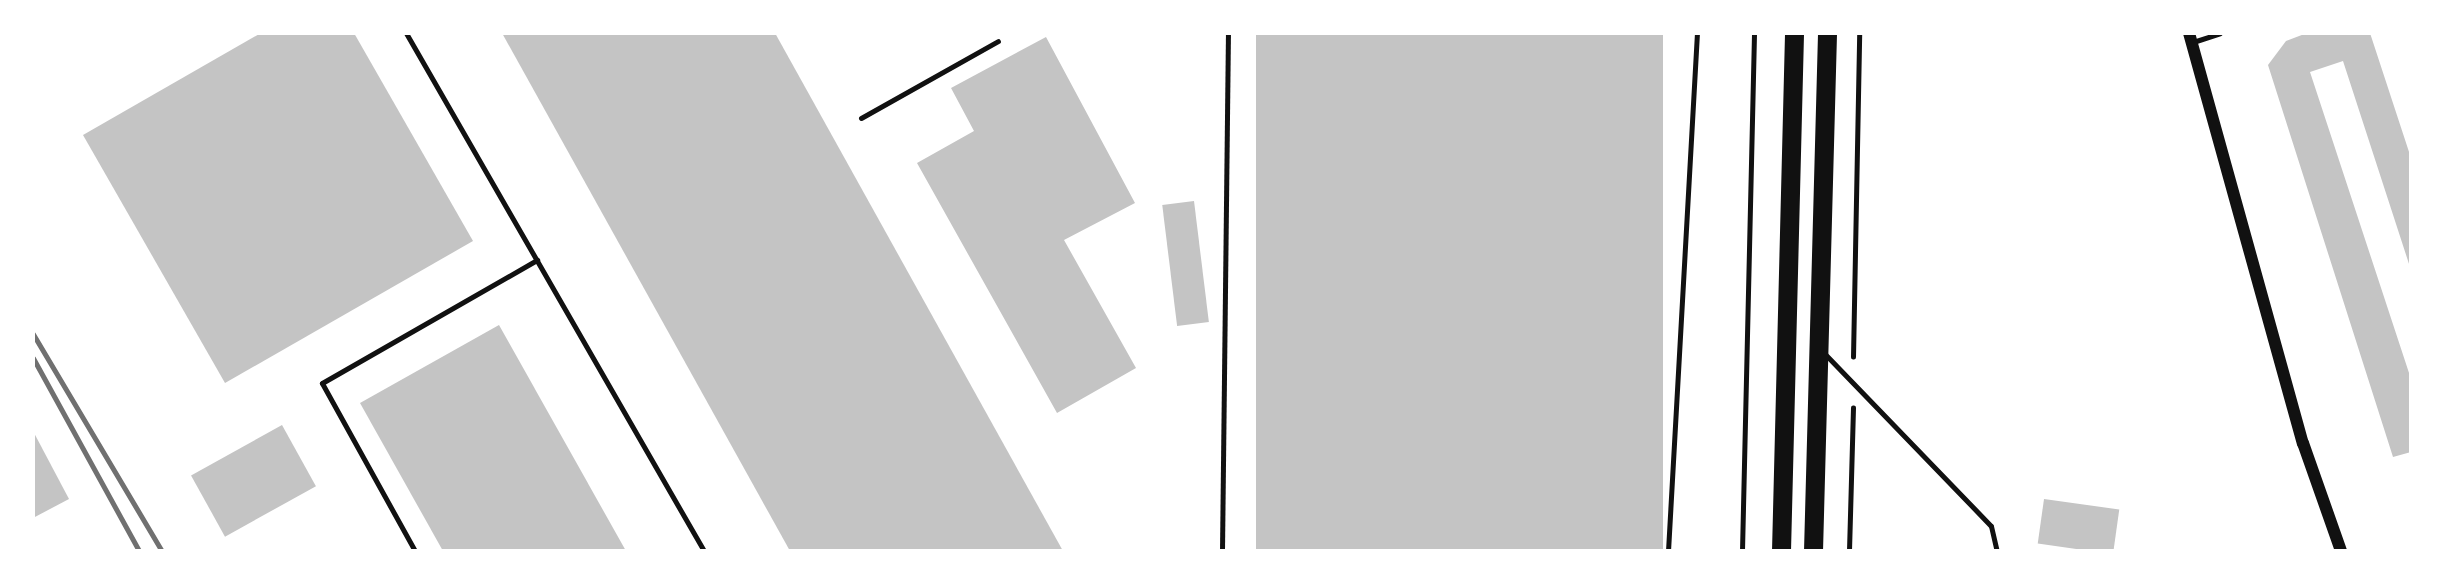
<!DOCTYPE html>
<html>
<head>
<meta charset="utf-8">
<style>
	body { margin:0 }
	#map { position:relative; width:2444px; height:584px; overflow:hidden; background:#fff; font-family:Commissioner,sans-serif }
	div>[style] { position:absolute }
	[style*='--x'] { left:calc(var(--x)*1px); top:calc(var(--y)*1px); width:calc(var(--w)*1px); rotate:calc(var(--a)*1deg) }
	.building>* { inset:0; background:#c4c4c4; transform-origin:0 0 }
	.path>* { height:4.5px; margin:-2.25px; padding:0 2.25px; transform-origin:2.25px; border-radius:2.25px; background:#111 }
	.service>* { height:5px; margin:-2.5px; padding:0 2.5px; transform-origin:2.5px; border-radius:2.5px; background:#111 }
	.tertiary>* { height:12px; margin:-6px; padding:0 6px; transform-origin:6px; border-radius:6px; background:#111 }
	.trunk>* { height:19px; margin:-9.5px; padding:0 9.5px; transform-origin:9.5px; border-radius:9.5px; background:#111 }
	.rail>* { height:5px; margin:-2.5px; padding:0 2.5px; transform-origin:2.5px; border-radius:2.5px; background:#707070 }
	span { translate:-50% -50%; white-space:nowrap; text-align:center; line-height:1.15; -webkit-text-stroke:5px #fff; paint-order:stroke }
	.frame { position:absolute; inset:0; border:35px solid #fff; pointer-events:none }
</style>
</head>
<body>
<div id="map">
	<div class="building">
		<div style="clip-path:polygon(261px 33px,354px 33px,473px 241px,225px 383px,83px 135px)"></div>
		<div style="clip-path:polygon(502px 33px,775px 33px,1063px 551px,790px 551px)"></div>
		<div style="left:1256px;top:33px;width:407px;height:518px"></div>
		<div style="clip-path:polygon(2307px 33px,2370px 33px,2411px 158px,2410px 267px,2343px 61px,2310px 72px,2411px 379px,2411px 452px,2393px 457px,2268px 65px,2286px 41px)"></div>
		<div style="clip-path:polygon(1046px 37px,1135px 203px,1064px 240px,1136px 368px,1057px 413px,917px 163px,974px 131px,951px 88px)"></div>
		<div style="left:1194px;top:201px;width:122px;height:32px;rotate:83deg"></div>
		<div style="clip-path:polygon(499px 325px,626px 551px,443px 551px,360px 403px)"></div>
		<div style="left:282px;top:425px;width:70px;height:104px;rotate:61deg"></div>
		<div style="clip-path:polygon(33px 431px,69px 499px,33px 518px)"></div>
		<div style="left:2044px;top:499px;width:76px;height:45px;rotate:8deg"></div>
	</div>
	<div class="path">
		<div style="--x:1853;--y:357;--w:324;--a:-88.9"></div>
		<div style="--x:1742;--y:551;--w:518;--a:-88.67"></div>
		<div style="--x:1849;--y:551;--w:143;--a:-88.4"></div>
	</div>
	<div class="service">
		<div style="--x:406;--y:33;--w:598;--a:60.09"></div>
		<div style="--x:2193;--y:42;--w:28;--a:-18"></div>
		<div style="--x:861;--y:118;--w:157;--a:-29.3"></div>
		<div style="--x:1824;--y:353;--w:240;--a:46"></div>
		<div style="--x:1991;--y:526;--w:26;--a:77"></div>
		<div style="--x:415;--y:551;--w:192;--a:-119"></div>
		<div style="--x:322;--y:383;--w:248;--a:-29.8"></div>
		<div style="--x:1222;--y:551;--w:518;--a:-89.34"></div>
		<div style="--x:1668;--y:551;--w:519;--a:-86.8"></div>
	</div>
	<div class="tertiary">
		<div style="--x:2189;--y:33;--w:426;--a:74.5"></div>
		<div style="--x:2303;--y:443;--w:114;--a:70.6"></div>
	</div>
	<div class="trunk">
		<div style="--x:1781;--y:551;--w:518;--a:-88.56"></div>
		<div style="--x:1813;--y:551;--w:518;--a:-88.45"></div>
	</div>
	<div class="rail">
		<div style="--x:33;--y:334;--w:252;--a:59.3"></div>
		<div style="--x:33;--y:358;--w:220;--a:61.2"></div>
	</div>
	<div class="frame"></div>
</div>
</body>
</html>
